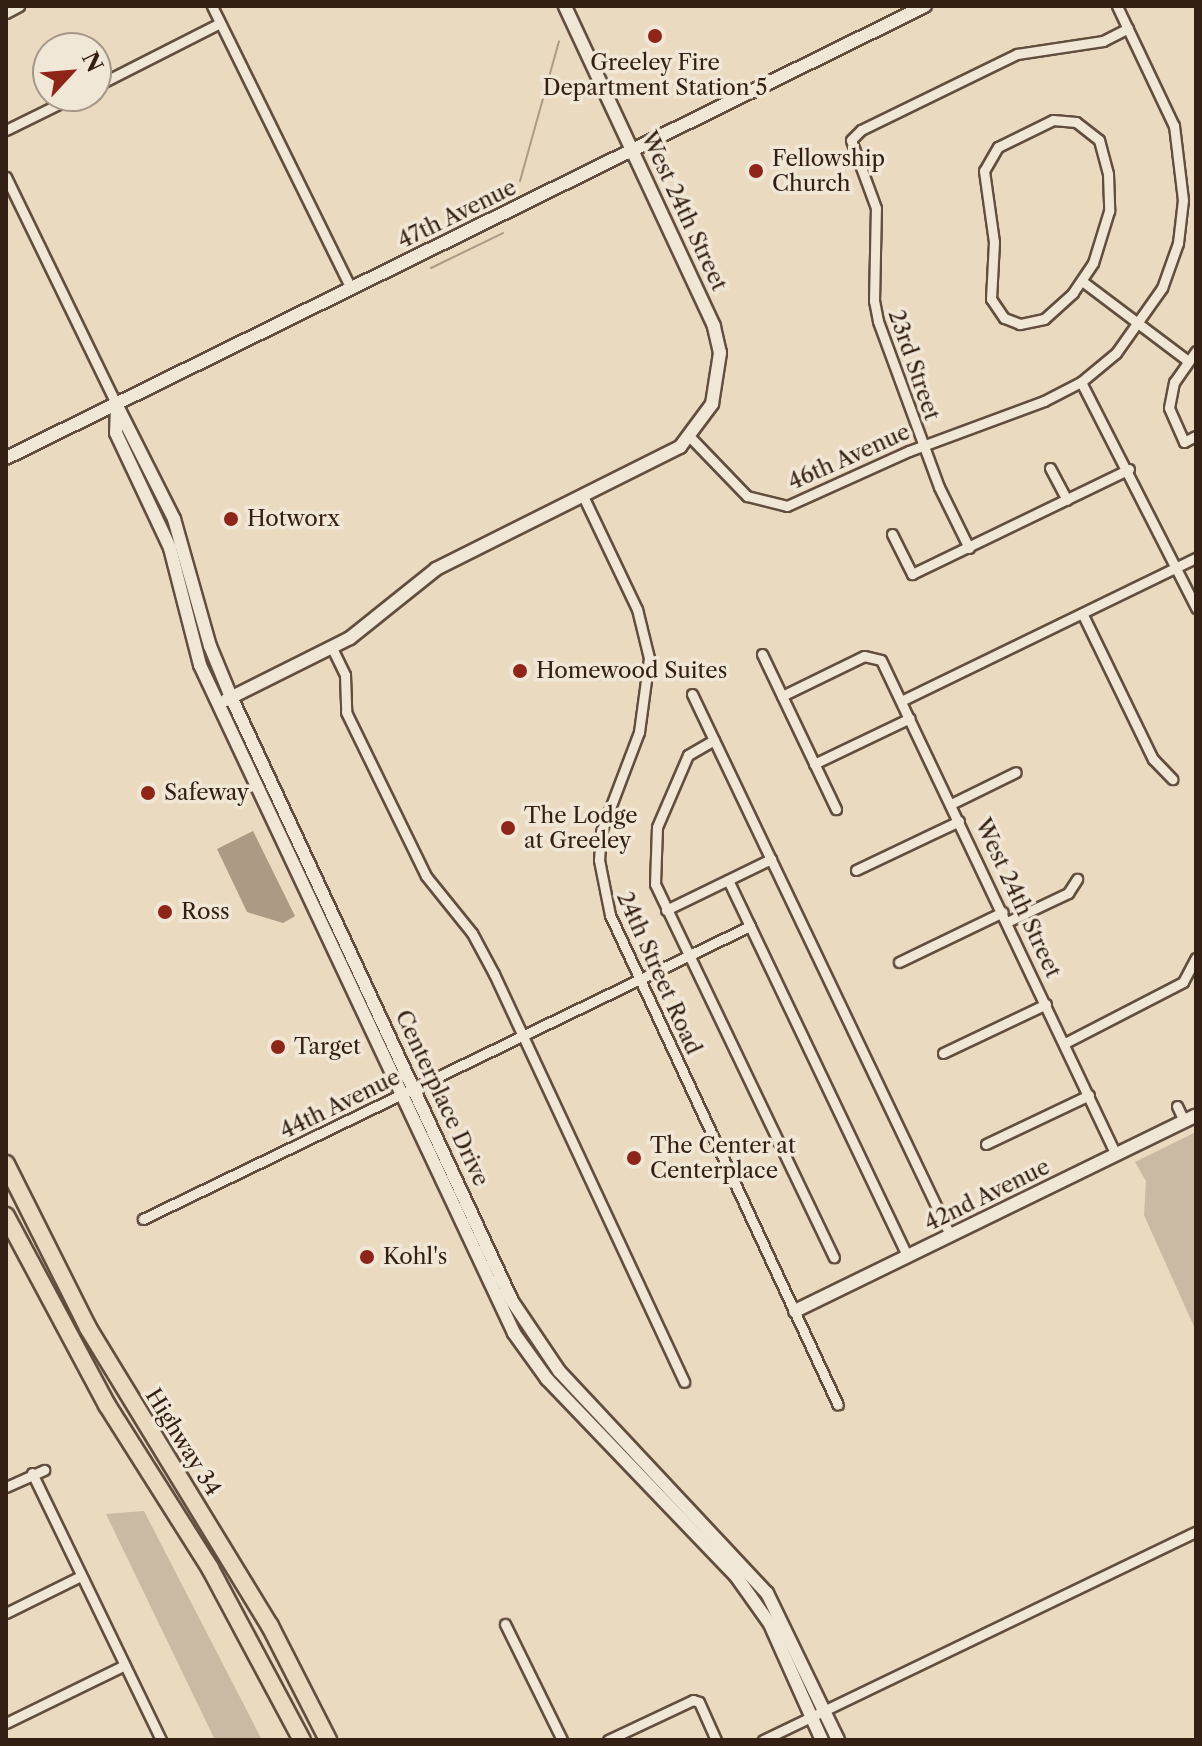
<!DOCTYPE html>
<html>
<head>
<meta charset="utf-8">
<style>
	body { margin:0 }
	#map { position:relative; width:1202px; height:1746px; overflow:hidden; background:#eadac0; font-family:"Libre Caslon Text",serif }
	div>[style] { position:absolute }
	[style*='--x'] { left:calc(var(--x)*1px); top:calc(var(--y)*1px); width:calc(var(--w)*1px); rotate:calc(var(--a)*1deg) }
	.green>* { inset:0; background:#cbbaa3 }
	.water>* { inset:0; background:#ac9a85 }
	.stream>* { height:2px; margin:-1px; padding:0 1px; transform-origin:1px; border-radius:1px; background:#ac9a85 }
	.roads { filter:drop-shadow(2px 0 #614e3e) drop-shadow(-2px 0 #614e3e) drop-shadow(0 2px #614e3e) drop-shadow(0 -2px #614e3e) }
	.street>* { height:9px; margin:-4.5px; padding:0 4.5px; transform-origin:4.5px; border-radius:4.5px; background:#f1e7d6 }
	.secondary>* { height:12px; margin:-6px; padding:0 6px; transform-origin:6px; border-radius:6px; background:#f1e7d6 }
	.highway>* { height:16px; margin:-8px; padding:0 8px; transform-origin:8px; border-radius:8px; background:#eadac0 }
	.dots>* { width:22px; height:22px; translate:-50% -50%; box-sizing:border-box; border:4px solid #f1e7d6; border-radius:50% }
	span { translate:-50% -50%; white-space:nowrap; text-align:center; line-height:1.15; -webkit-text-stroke:7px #f1e7d6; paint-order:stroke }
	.poi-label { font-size:22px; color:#331f13 }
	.left { translate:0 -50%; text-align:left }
	.street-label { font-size:22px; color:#331f13 }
	.frame { position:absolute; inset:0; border:8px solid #331f13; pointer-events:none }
	.north { position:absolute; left:32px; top:32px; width:80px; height:80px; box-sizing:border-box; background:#f1e7d6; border:2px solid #a59788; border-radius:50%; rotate:64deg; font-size:22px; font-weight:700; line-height:32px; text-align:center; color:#331f13 }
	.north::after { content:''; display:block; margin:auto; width:28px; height:36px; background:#8f2418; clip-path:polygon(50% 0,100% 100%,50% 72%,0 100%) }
</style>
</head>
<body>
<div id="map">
	<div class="green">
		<div style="clip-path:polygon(1196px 1132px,1196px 1331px,1144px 1215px,1146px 1181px,1135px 1162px)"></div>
		<div style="clip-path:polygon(144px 1511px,262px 1740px,215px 1740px,106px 1514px)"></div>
	</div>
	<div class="water">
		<div style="clip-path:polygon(253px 831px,295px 916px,283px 923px,247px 912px,217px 849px)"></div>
	</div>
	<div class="stream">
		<div style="--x:520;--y:181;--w:145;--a:-74.4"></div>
		<div style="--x:431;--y:268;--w:80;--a:-25.9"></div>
	</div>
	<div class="roads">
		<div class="street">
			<div style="--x:212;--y:6;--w:314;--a:63.8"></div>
			<div style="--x:6;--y:13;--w:15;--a:-28"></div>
			<div style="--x:96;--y:86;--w:139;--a:-26.9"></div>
			<div style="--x:1053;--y:120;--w:23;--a:5"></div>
			<div style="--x:1076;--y:122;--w:29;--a:38"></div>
			<div style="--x:1099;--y:140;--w:35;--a:75"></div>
			<div style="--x:1108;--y:174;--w:37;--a:88"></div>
			<div style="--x:1109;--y:211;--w:54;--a:107.1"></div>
			<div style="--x:1093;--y:263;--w:36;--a:124"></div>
			<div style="--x:1073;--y:293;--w:39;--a:138"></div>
			<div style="--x:1044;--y:319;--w:25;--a:168"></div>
			<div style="--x:1020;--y:324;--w:17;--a:-159"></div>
			<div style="--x:1004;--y:318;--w:23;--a:-124"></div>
			<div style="--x:991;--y:299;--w:57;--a:-87"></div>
			<div style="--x:994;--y:242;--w:72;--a:-98"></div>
			<div style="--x:984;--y:171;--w:28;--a:-60"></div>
			<div style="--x:998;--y:147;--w:61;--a:-26.1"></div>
			<div style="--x:6;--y:130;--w:77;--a:-26.2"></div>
			<div style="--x:6;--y:177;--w:254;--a:64.1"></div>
			<div style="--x:1082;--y:281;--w:133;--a:37"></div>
			<div style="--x:1196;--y:351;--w:38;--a:125"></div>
			<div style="--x:1174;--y:382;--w:26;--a:101"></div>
			<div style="--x:1169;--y:408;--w:37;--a:66"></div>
			<div style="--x:1184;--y:442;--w:13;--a:-27"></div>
			<div style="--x:1081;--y:382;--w:254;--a:63"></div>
			<div style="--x:691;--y:438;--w:81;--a:46"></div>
			<div style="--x:747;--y:496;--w:41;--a:14"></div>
			<div style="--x:787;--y:506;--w:134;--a:-24.3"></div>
			<div style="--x:909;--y:451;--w:144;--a:-20.3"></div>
			<div style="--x:1044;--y:401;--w:42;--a:-27.2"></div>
			<div style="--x:1081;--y:382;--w:45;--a:-39.6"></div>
			<div style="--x:1116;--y:353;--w:80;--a:-54.7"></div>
			<div style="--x:1162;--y:288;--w:48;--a:-70.4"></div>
			<div style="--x:1178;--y:243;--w:43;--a:-83.4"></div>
			<div style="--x:1183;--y:200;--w:75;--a:-96.9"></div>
			<div style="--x:1174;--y:126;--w:133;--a:-115.4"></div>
			<div style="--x:1050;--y:468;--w:36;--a:62"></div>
			<div style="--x:583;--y:496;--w:125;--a:64.5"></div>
			<div style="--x:637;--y:609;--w:50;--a:76.2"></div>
			<div style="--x:649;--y:658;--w:75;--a:97.7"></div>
			<div style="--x:639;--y:732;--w:107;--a:110.8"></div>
			<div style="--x:601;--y:832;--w:28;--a:94"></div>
			<div style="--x:599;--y:860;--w:56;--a:78.7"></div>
			<div style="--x:610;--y:915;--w:540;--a:65.05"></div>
			<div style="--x:892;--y:534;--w:45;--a:63.4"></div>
			<div style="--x:912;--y:574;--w:241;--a:-25.8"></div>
			<div style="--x:969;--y:548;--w:68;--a:-116.2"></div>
			<div style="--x:939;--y:487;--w:177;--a:-110.2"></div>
			<div style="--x:878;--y:321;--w:20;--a:-101"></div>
			<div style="--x:874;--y:301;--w:93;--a:-88.8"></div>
			<div style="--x:876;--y:208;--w:72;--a:-110.2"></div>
			<div style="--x:851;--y:140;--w:14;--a:-45"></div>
			<div style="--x:861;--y:130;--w:174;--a:-26"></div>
			<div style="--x:1017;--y:54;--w:87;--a:-8.6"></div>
			<div style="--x:1103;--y:41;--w:28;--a:-27"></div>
			<div style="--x:1083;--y:615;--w:160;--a:64.1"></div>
			<div style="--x:1153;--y:759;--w:28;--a:46"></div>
			<div style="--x:332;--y:648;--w:30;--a:64"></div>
			<div style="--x:345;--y:675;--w:37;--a:88"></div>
			<div style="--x:346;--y:712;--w:182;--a:64"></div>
			<div style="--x:426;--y:876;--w:73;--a:51.1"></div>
			<div style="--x:472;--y:933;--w:47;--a:61.8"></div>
			<div style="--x:494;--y:974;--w:450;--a:65"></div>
			<div style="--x:762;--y:654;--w:172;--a:64.5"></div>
			<div style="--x:692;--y:694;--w:599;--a:64.5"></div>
			<div style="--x:782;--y:696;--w:91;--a:-26"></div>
			<div style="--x:864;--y:656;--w:17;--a:13"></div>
			<div style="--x:881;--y:660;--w:548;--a:64.6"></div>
			<div style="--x:901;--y:701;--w:328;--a:-25.9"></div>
			<div style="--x:714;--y:740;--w:30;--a:150"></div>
			<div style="--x:688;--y:755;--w:78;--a:113.3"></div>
			<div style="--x:657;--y:827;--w:57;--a:92"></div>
			<div style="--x:655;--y:884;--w:414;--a:64.4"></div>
			<div style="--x:814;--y:764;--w:106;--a:-25.6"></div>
			<div style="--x:951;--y:804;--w:72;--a:-26.2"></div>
			<div style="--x:856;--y:870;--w:114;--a:-25.4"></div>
			<div style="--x:728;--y:880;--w:416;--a:64.5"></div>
			<div style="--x:666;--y:910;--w:117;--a:-25.9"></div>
			<div style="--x:1007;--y:922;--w:68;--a:-25.4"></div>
			<div style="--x:1068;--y:893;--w:17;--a:-57"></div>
			<div style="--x:899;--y:962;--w:115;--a:-25.7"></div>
			<div style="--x:1065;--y:1043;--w:133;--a:-27.3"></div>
			<div style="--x:1183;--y:982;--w:27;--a:-62"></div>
			<div style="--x:943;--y:1053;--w:114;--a:-25.4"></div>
			<div style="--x:1177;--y:1106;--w:17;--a:65"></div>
			<div style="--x:986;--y:1144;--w:114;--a:-25.4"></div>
			<div style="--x:143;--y:1219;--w:674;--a:-25.77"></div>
			<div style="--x:32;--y:1473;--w:297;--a:64.2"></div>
			<div style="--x:6;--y:1487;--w:42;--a:-24.1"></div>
			<div style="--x:6;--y:1613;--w:84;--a:-26.3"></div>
			<div style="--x:505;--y:1624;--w:129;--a:63.8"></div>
			<div style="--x:6;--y:1723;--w:132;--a:-26"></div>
			<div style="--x:608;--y:1740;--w:94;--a:-25.2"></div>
			<div style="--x:693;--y:1700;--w:6;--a:18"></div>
			<div style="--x:699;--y:1702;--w:42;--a:65.9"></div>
			<div style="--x:763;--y:1740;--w:480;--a:-25.7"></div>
		</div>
		<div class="secondary">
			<div style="--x:117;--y:406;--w:127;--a:63.2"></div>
			<div style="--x:174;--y:519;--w:132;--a:74.2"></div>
			<div style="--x:210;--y:646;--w:55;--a:67.6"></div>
			<div style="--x:231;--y:697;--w:666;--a:65.05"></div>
			<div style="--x:512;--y:1301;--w:84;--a:56.1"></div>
			<div style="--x:559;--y:1371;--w:304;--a:46.9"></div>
			<div style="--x:767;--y:1593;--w:163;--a:64.2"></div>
			<div style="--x:117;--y:406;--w:27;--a:92"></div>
			<div style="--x:116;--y:433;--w:127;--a:64.8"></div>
			<div style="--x:170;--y:548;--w:121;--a:75.6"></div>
			<div style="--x:200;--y:665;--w:738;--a:64.82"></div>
			<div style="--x:514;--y:1333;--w:57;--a:54.3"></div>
			<div style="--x:547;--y:1379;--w:273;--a:46.2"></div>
			<div style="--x:736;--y:1576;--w:59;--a:54.7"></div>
			<div style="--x:770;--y:1624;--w:127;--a:65.9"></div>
			<div style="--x:6;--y:458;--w:1024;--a:-26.19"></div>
			<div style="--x:226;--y:700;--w:139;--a:-26.6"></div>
			<div style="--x:350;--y:638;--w:110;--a:-38.7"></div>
			<div style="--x:436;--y:569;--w:273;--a:-26.6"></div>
			<div style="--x:680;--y:447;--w:54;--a:-53.3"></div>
			<div style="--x:712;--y:404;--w:52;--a:-81.1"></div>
			<div style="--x:720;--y:353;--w:28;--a:-103"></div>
			<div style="--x:714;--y:326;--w:353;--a:-115"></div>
			<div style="--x:795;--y:1311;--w:446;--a:-26"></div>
		</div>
		<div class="highway">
			<div style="--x:6;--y:1164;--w:183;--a:63.4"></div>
			<div style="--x:88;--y:1328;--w:349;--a:58.6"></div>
			<div style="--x:270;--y:1626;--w:128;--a:63"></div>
			<div style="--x:6;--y:1216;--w:214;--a:61.9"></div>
			<div style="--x:107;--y:1405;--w:193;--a:57.7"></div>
			<div style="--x:210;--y:1568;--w:195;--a:61.9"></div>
		</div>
	</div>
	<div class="dots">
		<div style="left:655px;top:36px;background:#8f2418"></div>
		<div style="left:756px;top:171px;background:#8f2418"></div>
		<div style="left:231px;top:519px;background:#8f2418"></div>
		<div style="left:520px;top:671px;background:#8f2418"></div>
		<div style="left:148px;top:793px;background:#8f2418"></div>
		<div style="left:508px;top:828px;background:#8f2418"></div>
		<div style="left:165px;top:912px;background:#8f2418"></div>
		<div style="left:278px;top:1047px;background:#8f2418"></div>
		<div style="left:634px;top:1158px;background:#8f2418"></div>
		<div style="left:367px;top:1257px;background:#8f2418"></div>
	</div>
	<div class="poi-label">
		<span style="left:655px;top:75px">Greeley Fire<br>Department Station 5</span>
		<span class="left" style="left:772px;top:171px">Fellowship<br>Church</span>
		<span class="left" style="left:247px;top:519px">Hotworx</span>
		<span class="left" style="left:536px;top:671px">Homewood Suites</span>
		<span class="left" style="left:164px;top:793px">Safeway</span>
		<span class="left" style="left:524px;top:828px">The Lodge<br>at Greeley</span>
		<span class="left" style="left:181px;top:912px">Ross</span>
		<span class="left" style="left:294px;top:1047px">Target</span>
		<span class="left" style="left:650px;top:1158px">The Center at<br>Centerplace</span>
		<span class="left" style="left:383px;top:1257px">Kohl's</span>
	</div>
	<div class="street-label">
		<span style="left:684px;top:211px;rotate:65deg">West 24th Street</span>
		<span style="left:457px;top:214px;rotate:-26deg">47th Avenue</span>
		<span style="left:914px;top:365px;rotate:71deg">23rd Street</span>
		<span style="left:849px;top:457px;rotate:-24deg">46th Avenue</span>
		<span style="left:1018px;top:898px;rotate:65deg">West 24th Street</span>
		<span style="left:659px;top:973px;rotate:66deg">24th Street Road</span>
		<span style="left:442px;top:1098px;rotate:65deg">Centerplace Drive</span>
		<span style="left:340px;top:1104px;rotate:-26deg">44th Avenue</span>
		<span style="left:987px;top:1195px;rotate:-26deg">42nd Avenue</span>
		<span style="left:183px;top:1442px;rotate:58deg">Highway 34</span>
	</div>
	<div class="frame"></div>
	<div class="north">N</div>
</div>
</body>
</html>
